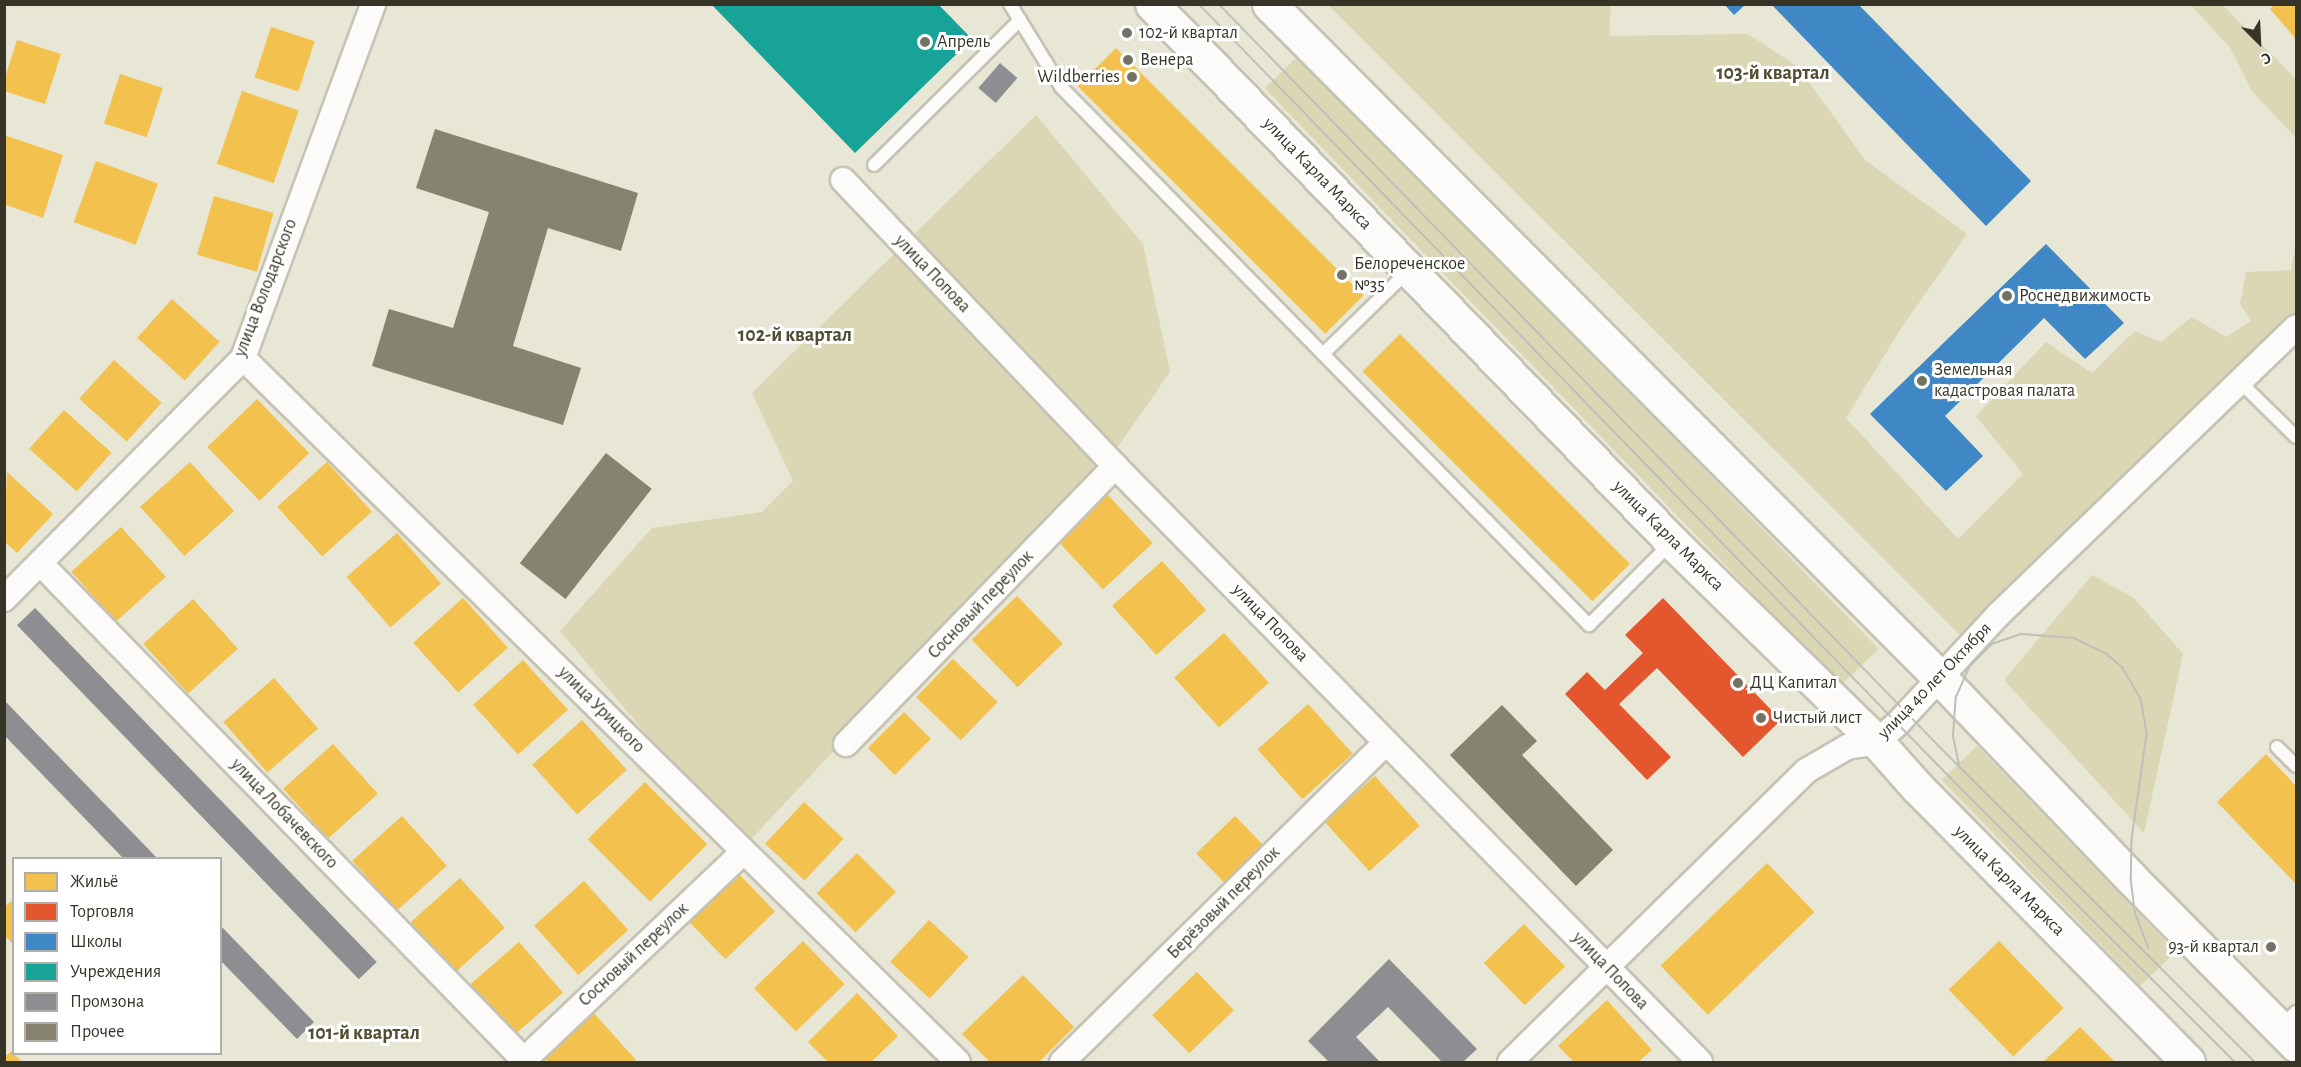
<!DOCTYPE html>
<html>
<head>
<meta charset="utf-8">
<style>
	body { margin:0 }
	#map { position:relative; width:2301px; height:1067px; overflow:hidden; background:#e8e6d4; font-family:"Alegreya Sans",sans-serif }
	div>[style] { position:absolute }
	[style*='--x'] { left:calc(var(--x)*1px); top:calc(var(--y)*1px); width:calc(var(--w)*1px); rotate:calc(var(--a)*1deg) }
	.green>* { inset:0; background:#dbd7b4; transform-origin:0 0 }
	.homes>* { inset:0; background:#f2c14e; transform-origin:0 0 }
	.shops>* { inset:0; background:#e4572e }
	.schools>* { inset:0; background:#3f88c5 }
	.public>* { inset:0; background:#17a398 }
	.industry>* { inset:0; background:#8d8d92; transform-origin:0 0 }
	.building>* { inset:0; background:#86846f; transform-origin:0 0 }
	.roads { filter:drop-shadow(2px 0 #c4c3b4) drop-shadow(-2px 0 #c4c3b4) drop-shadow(0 2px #c4c3b4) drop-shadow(0 -2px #c4c3b4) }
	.lane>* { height:12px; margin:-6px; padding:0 6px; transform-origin:6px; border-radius:6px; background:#fcfbf9 }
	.street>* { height:24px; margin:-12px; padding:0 12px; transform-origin:12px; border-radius:12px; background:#fcfbf9 }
	.secondary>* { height:33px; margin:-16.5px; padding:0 16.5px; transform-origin:16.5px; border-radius:16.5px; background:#fcfbf9 }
	.tram>* { height:1.5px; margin:-0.75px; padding:0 0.75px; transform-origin:0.75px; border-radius:0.75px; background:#bfbfba }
	.dots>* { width:16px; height:16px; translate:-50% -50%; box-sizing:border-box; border:3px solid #fff; border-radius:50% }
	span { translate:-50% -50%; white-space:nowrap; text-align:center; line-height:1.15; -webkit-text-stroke:6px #fff; paint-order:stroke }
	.poi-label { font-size:18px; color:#363427 }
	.left { translate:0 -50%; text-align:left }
	.right { translate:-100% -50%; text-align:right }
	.street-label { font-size:18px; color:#363427 }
	.neighbourhood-label { font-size:20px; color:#504d31; font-weight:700 }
	.frame { position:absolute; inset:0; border:6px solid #363427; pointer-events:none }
	.legend { position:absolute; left:12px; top:857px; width:210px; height:198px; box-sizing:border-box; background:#fff; border:2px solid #afaea9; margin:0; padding:8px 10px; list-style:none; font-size:18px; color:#363427 }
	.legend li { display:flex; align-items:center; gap:12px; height:30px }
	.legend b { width:30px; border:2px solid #afaea9 }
	.north { position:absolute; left:2229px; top:12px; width:60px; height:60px; -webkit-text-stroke:4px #fff; paint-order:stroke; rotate:156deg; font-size:16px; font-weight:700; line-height:24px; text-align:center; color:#363427 }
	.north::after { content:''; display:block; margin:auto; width:21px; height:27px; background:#363427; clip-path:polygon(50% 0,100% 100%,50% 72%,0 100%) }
</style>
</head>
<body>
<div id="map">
	<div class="green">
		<div style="clip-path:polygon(1328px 5px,1611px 5px,1609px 36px,1748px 34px,1798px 67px,1865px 160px,1967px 234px,1900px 330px,1846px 418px,1958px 539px,2023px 474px,1976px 416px,2046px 342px,2092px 373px,2135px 331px,2161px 342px,2192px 317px,2226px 337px,2251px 321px,2240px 304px,2246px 272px,2291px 270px,2296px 242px,2296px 312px,1962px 637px)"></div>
		<div style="clip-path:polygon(2191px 5px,2223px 5px,2296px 79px,2296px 138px,2252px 91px,2231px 49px)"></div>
		<div style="left:1302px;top:52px;width:830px;height:52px;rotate:46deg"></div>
		<div style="clip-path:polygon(1036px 115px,1143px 244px,1170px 372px,1117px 448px,742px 849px,560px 631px,652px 528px,762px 512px,793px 481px,752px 393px)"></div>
		<div style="clip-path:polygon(2092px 575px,2134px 598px,2183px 654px,2144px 833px,2004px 680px)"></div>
		<div style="left:1977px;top:746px;width:286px;height:49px;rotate:46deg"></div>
	</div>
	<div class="homes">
		<div style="clip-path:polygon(2275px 4px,2296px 4px,2296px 39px,2270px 9px)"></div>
		<div style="left:271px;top:27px;width:46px;height:53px;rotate:18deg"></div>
		<div style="clip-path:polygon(17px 40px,61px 54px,45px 104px,4px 91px,4px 81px)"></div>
		<div style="left:1116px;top:48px;width:350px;height:54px;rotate:45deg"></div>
		<div style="left:120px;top:74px;width:45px;height:52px;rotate:18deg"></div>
		<div style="left:242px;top:91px;width:60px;height:77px;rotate:19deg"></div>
		<div style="clip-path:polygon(4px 135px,63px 155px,43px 218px,4px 204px)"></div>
		<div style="left:96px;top:161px;width:66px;height:65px;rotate:20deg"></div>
		<div style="left:214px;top:196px;width:62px;height:61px;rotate:16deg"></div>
		<div style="left:172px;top:299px;width:64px;height:52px;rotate:42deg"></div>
		<div style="left:1400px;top:334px;width:325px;height:53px;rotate:45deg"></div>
		<div style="left:114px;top:360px;width:64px;height:52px;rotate:42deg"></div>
		<div style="left:257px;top:399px;width:75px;height:69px;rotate:46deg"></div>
		<div style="left:64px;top:410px;width:64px;height:52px;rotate:42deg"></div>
		<div style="left:190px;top:462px;width:66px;height:67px;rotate:48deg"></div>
		<div style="left:327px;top:462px;width:67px;height:67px;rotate:48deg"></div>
		<div style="clip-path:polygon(7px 472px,53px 514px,17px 553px,4px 541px)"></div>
		<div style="left:1107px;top:494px;width:67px;height:68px;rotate:47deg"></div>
		<div style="left:121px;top:527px;width:67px;height:67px;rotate:48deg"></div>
		<div style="left:397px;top:533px;width:67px;height:67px;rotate:49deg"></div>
		<div style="left:1162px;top:561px;width:66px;height:67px;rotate:48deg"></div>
		<div style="left:1017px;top:596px;width:66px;height:63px;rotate:46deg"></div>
		<div style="left:463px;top:598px;width:67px;height:67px;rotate:48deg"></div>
		<div style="left:193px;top:599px;width:67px;height:67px;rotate:48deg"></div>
		<div style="left:1224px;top:633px;width:67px;height:67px;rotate:48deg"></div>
		<div style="left:953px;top:659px;width:62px;height:53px;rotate:44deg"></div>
		<div style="left:523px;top:660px;width:67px;height:67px;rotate:48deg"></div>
		<div style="left:274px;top:678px;width:67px;height:67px;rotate:49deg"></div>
		<div style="left:1308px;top:704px;width:67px;height:68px;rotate:48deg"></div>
		<div style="left:904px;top:712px;width:38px;height:51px;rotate:45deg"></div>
		<div style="left:582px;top:720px;width:67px;height:67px;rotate:48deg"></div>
		<div style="left:333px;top:744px;width:67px;height:67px;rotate:48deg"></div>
		<div style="clip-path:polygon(2266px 754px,2296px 786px,2296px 884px,2217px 802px)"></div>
		<div style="left:1375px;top:776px;width:67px;height:68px;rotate:48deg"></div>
		<div style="left:645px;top:782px;width:88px;height:81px;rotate:45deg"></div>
		<div style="left:804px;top:802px;width:54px;height:57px;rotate:43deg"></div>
		<div style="left:402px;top:816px;width:67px;height:67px;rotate:48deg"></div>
		<div style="left:1235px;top:816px;width:40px;height:54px;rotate:46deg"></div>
		<div style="left:857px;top:853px;width:55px;height:57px;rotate:45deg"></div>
		<div style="left:1767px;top:863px;width:68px;height:148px;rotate:46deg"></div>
		<div style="left:734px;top:869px;width:59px;height:69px;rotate:46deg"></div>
		<div style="left:460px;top:878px;width:67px;height:67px;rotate:48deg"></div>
		<div style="left:584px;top:881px;width:66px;height:67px;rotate:48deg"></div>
		<div style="clip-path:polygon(14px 899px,14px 945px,4px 935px,4px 907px)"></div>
		<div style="left:929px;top:920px;width:54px;height:57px;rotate:43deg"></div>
		<div style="left:1524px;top:924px;width:59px;height:56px;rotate:46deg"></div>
		<div style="left:803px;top:941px;width:60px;height:68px;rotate:46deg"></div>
		<div style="left:1999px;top:941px;width:93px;height:70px;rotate:46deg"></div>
		<div style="left:519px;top:942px;width:67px;height:67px;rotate:49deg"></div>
		<div style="left:1197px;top:972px;width:53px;height:62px;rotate:46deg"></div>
		<div style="clip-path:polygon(1023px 975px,1074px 1027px,1039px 1062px,990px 1062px,962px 1034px)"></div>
		<div style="clip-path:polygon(857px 993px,898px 1036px,871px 1062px,828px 1062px,808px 1042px)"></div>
		<div style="clip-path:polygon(1607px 1000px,1652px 1050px,1638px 1062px,1574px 1062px,1558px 1046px)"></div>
		<div style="clip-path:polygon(592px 1011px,636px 1060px,633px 1062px,548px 1062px,542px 1056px)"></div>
		<div style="clip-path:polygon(2080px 1027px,2115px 1062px,2043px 1062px)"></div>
		<div style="clip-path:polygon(12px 1051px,14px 1054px,22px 1062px,4px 1062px,4px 1057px)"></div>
	</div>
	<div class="shops">
		<div style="clip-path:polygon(1663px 598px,1781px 720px,1743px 757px,1657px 668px,1619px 704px,1671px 757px,1647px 780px,1565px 694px,1587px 672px,1605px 690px,1643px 653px,1625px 635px)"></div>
	</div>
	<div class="schools">
		<div style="clip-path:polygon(1724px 4px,1746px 4px,1734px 15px)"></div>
		<div style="clip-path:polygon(1771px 4px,1858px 4px,2031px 181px,1986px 226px)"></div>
		<div style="clip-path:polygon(2046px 244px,2124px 323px,2085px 359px,2044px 318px,1945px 416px,1983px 456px,1946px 491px,1870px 414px)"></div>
	</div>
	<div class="public">
		<div style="clip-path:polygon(711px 4px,938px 4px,972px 39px,855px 153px)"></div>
	</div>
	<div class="industry">
		<div style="left:1000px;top:63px;width:23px;height:33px;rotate:41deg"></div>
		<div style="left:35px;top:608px;width:492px;height:25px;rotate:46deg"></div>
		<div style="clip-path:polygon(4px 700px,157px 858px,123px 858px,4px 735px)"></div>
		<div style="clip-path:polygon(220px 925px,314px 1022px,297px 1039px,220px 960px)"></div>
		<div style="clip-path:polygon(1389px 959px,1477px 1049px,1463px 1062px,1442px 1062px,1388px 1007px,1356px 1037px,1380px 1062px,1329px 1062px,1308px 1041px)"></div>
	</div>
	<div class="building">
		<div style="clip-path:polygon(435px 129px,638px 193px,621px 251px,548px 228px,513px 346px,581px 368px,563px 425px,372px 366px,389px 309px,453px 328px,489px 212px,416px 188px)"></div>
		<div style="left:606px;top:453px;width:58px;height:140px;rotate:38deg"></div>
		<div style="clip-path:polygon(1502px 705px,1537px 741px,1522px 755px,1613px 850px,1576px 886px,1450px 755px)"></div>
	</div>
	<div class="roads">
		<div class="lane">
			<div style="--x:1010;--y:4;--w:97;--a:58.4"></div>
			<div style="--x:1061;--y:87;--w:754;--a:45.54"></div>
			<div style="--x:1589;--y:625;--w:117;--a:-45"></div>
			<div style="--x:874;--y:165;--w:206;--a:-44.8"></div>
			<div style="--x:1323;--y:354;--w:120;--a:-44.3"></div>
			<div style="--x:2240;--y:382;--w:78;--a:44.5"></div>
			<div style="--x:2277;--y:747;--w:27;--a:45"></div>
			<div style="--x:2280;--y:1028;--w:23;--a:-45"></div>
		</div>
		<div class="street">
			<div style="--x:843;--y:180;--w:395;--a:46.4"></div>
			<div style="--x:1115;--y:466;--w:835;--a:45.53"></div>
			<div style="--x:243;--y:358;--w:1003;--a:44.56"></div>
			<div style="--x:41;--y:564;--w:695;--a:45.76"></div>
			<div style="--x:4;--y:599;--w:339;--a:-45.2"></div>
			<div style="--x:243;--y:358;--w:377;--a:-69.8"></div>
			<div style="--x:846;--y:744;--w:387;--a:-45.9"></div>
			<div style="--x:524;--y:1060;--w:303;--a:-43.5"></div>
			<div style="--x:1062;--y:1062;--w:455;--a:-44.6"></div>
			<div style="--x:1510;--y:1062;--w:415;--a:-44.5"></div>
			<div style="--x:1806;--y:771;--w:48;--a:-30.3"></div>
			<div style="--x:1847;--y:747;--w:30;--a:-9"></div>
			<div style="--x:1877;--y:742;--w:28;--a:-42"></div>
			<div style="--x:1898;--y:723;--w:147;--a:-47.2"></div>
			<div style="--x:1998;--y:615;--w:414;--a:-44"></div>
		</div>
		<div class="secondary">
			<div style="--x:1152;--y:4;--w:748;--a:45.97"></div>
			<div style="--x:1672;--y:542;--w:286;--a:44.3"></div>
			<div style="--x:1877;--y:742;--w:60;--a:48.4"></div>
			<div style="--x:1917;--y:787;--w:386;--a:45.4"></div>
			<div style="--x:1269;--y:4;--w:951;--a:45.13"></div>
			<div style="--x:1940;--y:678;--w:277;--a:46.3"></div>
			<div style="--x:2131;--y:878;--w:235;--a:45.3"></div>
		</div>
	</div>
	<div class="tram">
		<div style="--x:1199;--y:4;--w:1061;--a:45.84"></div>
		<div style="--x:1938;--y:765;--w:420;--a:45"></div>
		<div style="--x:1219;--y:4;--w:1031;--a:45.86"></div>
		<div style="--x:1937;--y:744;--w:450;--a:45"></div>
		<div style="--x:1959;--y:765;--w:30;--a:-102"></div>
		<div style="--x:1953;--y:736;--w:39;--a:-86"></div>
		<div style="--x:1956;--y:697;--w:34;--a:-66"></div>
		<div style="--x:1970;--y:666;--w:31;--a:-45"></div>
		<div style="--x:1992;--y:644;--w:31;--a:-19"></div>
		<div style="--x:2021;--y:634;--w:53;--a:4.3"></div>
		<div style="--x:2074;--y:638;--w:37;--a:26"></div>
		<div style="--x:2107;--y:654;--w:20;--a:41"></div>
		<div style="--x:2122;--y:667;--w:37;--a:59"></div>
		<div style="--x:2141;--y:699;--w:36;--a:80"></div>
		<div style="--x:2147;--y:734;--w:106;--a:98.1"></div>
		<div style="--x:2132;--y:839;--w:39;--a:91"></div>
		<div style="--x:2131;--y:878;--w:34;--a:83"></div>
		<div style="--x:2135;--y:912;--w:39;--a:69"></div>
	</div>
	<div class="dots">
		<div style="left:1127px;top:33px;background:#747264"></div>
		<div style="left:925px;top:42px;background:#747264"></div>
		<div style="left:1128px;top:60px;background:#747264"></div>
		<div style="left:1132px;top:77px;background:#747264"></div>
		<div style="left:1342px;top:275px;background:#747264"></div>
		<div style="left:2007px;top:296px;background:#747264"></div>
		<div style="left:1922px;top:381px;background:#747264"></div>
		<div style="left:1738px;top:683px;background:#747264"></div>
		<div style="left:1761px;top:718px;background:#747264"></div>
		<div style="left:2271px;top:947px;background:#747264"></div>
	</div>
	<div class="poi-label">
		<span class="left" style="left:1139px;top:33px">102-й квартал</span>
		<span class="left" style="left:937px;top:42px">Апрель</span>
		<span class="left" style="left:1140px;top:60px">Венера</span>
		<span class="right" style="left:1120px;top:77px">Wildberries</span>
		<span class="left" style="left:1354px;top:275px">Белореченское<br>№35</span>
		<span class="left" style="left:2019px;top:296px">Роснедвижимость</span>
		<span class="left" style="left:1934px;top:381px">Земельная<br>кадастровая палата</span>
		<span class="left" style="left:1750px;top:683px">ДЦ Капитал</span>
		<span class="left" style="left:1773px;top:718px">Чистый лист</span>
		<span class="right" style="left:2259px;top:947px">93-й квартал</span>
	</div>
	<div class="street-label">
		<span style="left:1317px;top:174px;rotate:46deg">улица Карла Маркса</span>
		<span style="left:932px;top:274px;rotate:46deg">улица Попова</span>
		<span style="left:266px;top:288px;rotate:-69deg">улица Володарского</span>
		<span style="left:1668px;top:536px;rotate:45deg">улица Карла Маркса</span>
		<span style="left:981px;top:605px;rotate:-46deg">Сосновый переулок</span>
		<span style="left:1270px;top:623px;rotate:46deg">улица Попова</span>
		<span style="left:1935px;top:681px;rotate:-46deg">улица 40 лет Октября</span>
		<span style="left:601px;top:710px;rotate:45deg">улица Урицкого</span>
		<span style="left:284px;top:814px;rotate:46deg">улица Лобачевского</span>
		<span style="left:2009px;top:881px;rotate:45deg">улица Карла Маркса</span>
		<span style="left:1224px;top:903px;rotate:-45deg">Берёзовый переулок</span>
		<span style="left:634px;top:955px;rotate:-43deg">Сосновый переулок</span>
		<span style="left:1610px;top:971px;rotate:46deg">улица Попова</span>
	</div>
	<div class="neighbourhood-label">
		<span style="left:1773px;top:73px">103-й квартал</span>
		<span style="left:795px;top:335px">102-й квартал</span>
		<span style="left:364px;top:1033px">101-й квартал</span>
	</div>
	<div class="frame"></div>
	<ul class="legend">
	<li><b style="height:16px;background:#f2c14e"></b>Жильё</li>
	<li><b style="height:16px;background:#e4572e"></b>Торговля</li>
	<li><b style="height:16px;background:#3f88c5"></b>Школы</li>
	<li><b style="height:16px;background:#17a398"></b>Учреждения</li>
	<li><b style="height:16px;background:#8d8d92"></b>Промзона</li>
	<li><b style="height:16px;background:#86846f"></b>Прочее</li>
	</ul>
	<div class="north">С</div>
</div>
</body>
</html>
